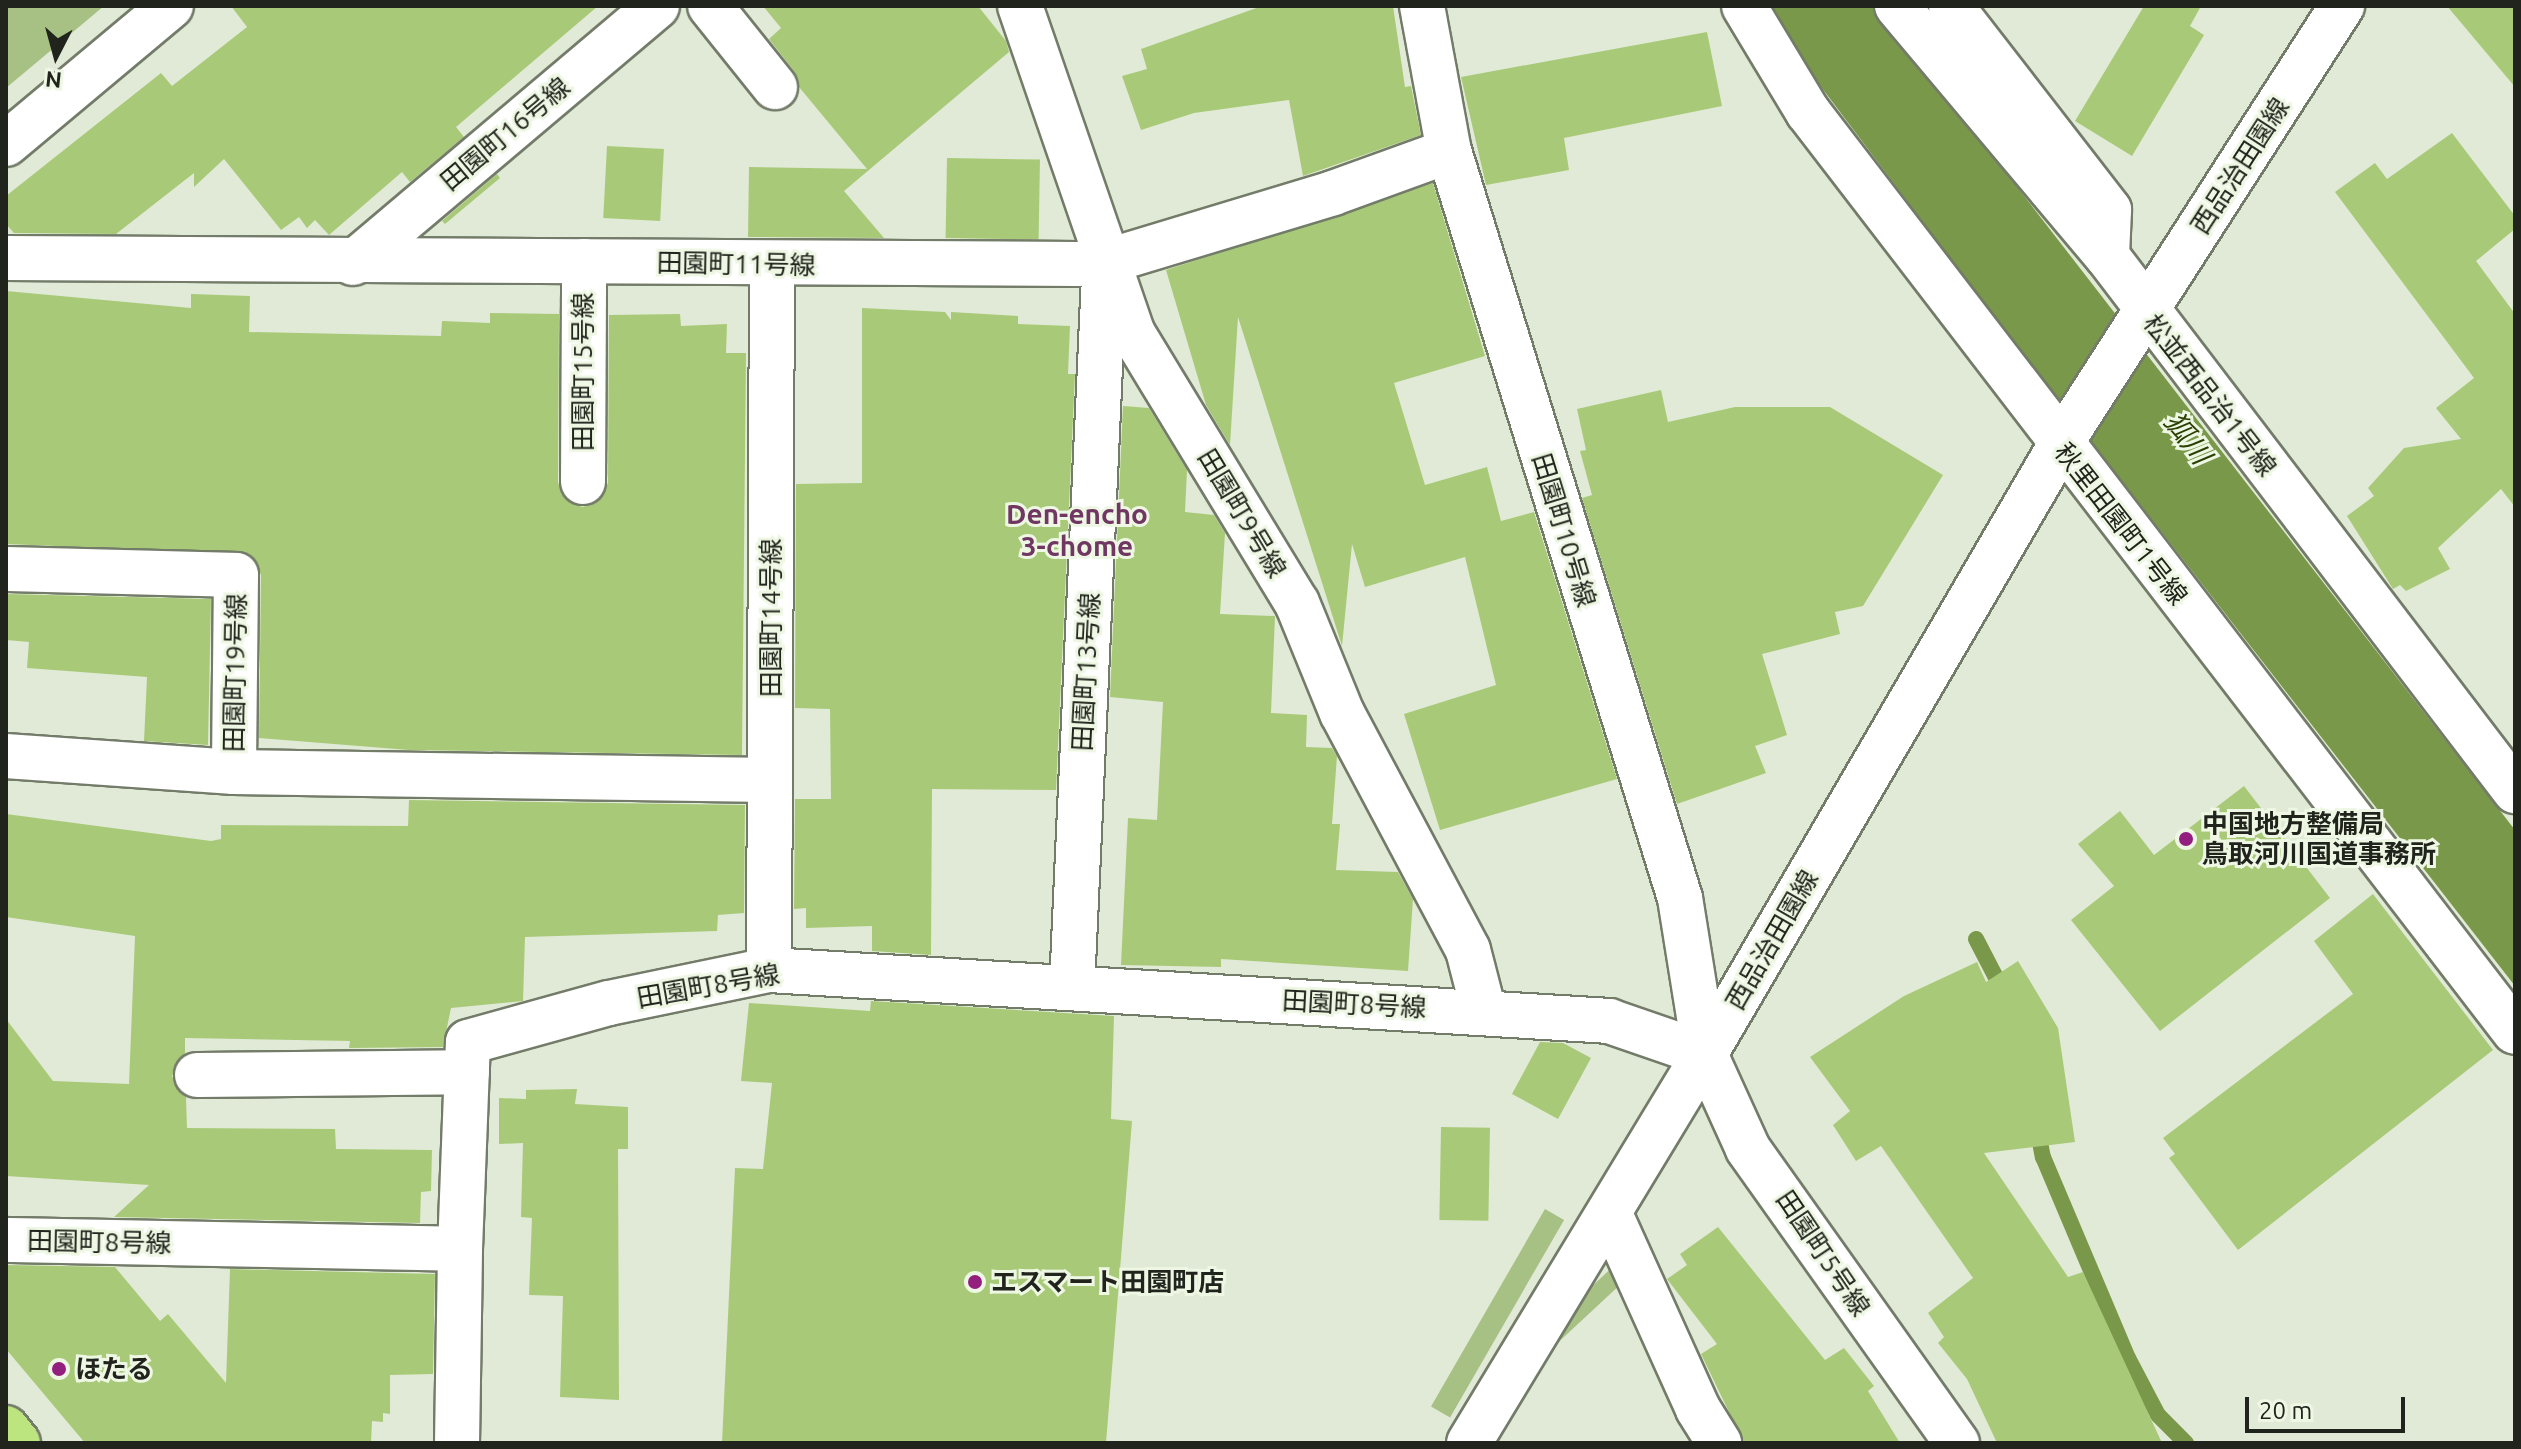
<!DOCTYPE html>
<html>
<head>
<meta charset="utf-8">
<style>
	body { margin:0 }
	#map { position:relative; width:2521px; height:1449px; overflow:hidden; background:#e1ead6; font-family:Ubuntu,"Noto Sans JP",sans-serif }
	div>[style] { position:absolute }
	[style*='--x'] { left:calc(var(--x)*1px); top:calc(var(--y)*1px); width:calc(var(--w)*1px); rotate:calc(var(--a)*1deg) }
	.green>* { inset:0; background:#a7c084; transform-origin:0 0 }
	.water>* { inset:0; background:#799849 }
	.stream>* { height:16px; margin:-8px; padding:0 8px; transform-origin:8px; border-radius:8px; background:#799849 }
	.building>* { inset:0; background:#a8ca78; transform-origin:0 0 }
	.roads { filter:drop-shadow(2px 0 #737b69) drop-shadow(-2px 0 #737b69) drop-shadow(0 2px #737b69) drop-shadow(0 -2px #737b69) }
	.street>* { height:44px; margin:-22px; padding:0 22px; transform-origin:22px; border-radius:22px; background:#fff }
	.secondary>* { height:44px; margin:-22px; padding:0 22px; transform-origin:22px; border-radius:22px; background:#fff }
	.highway>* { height:44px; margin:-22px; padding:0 22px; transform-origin:22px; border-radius:22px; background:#bce47f }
	.dots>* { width:22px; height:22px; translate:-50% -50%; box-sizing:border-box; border:4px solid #eef7e3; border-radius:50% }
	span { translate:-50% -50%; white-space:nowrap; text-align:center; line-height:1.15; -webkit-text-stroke:6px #eef7e3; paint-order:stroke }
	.street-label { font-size:26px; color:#21241d }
	.poi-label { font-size:26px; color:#21241d; font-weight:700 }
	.left { translate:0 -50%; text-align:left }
	.water-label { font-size:28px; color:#2d4003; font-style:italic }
	.neighbourhood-label { font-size:28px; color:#703762; font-weight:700 }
	.frame { position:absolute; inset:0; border:8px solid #21241d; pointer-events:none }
	.north { position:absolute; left:16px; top:16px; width:80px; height:80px; -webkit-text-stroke:6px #eef7e3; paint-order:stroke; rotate:186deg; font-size:22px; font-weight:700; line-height:32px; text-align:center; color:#21241d }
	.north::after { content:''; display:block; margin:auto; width:28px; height:36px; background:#21241d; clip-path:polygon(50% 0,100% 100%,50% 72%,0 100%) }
	.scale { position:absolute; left:2245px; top:1397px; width:160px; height:36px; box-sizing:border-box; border:4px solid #21241d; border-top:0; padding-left:10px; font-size:24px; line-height:28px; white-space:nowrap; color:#21241d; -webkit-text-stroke:6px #eef7e3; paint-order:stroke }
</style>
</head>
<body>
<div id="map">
	<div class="green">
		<div style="clip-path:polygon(6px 6px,104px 6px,6px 88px)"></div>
		<div style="left:1545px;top:1209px;width:22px;height:228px;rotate:30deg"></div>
		<div style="left:1618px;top:1262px;width:18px;height:101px;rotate:47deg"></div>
	</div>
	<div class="water">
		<div style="clip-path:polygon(1770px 6px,1877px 6px,2515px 830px,2515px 986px,2006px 332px,1788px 43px)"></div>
	</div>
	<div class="stream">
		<div style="--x:1976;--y:939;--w:63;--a:62.6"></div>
		<div style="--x:2037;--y:1127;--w:31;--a:79"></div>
		<div style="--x:2043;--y:1157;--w:218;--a:67.1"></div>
		<div style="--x:2128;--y:1358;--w:64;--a:62.2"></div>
		<div style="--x:2158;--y:1415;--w:40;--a:45"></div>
	</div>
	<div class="building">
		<div style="clip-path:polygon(231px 6px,598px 6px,456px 127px,464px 137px,410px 182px,402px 172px,329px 235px,315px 220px,307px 228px,299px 217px,281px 230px,224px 159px,194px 187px,194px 173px,116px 234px,14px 233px,6px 224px,6px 196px,161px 73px,172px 86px,247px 27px)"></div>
		<div style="clip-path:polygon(763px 6px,978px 6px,1006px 41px,1009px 52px,844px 191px,884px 238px,748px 237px,749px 167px,867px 169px,799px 87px,794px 71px,769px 39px,781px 28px)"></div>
		<div style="clip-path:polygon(1262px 6px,1393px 6px,1405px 87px,1411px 86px,1421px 135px,1303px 176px,1289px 100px,1194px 113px,1141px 130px,1122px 76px,1147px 69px,1141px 49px)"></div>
		<div style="clip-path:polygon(2144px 6px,2201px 6px,2190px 26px,2204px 35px,2132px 156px,2075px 121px)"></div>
		<div style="clip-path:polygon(2447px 6px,2515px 6px,2515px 87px)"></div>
		<div style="clip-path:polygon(1707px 32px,1722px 106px,1564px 138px,1569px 170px,1486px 185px,1461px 77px)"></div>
		<div style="clip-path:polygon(2452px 133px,2515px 216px,2515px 229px,2476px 261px,2515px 314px,2515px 507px,2501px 489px,2438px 548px,2450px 569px,2406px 591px,2400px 585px,2393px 589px,2347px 516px,2374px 496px,2368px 488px,2404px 448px,2461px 439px,2436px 408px,2474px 378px,2335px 192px,2375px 163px,2387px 179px)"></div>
		<div style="left:607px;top:146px;width:57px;height:72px;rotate:3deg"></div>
		<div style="left:947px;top:158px;width:93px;height:80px;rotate:1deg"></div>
		<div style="clip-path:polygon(497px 174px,500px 178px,445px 224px,442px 221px)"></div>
		<div style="clip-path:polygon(1433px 183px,1485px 356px,1394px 383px,1425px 485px,1487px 467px,1501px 521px,1534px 512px,1617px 779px,1440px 830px,1404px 714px,1496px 685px,1465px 557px,1365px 587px,1352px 544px,1342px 646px,1238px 317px,1230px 445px,1206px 405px,1166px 270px)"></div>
		<div style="clip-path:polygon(6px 291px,191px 308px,191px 294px,250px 296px,249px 332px,441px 336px,442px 321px,490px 323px,490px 313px,559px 314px,558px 482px,562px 495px,582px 507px,596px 503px,608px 483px,609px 315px,680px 314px,681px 326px,727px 324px,726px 353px,746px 353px,742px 755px,409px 750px,259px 738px,261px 575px,250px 554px,6px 544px)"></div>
		<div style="clip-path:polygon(862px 308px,945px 312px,951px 320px,951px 312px,1018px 316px,1018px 324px,1070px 326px,1068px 374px,1075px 374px,1056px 790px,932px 789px,931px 955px,872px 951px,872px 926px,806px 928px,806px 908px,794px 909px,795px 799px,831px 799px,830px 709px,795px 708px,796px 484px,862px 483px)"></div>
		<div style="clip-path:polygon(1661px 390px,1668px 422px,1735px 407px,1830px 407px,1943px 475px,1863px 606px,1835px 612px,1840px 634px,1762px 654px,1787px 735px,1755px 746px,1766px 773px,1677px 804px,1582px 498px,1592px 495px,1580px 451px,1586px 450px,1577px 409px)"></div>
		<div style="clip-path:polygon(1123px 406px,1149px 408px,1187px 470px,1185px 512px,1214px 515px,1225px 533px,1220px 614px,1275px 616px,1271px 713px,1307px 715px,1306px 747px,1332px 748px,1337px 756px,1332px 824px,1340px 824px,1336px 870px,1398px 872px,1413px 899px,1408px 971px,1221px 959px,1221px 967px,1121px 965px,1128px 818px,1157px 820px,1163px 702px,1110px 697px)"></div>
		<div style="clip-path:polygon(6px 594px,211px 599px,208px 745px,144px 741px,147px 677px,27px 668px,29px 642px,6px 640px)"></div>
		<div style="clip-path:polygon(2244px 786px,2330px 898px,2160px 1031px,2071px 920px,2114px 886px,2078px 844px,2120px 811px,2154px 855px)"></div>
		<div style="clip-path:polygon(409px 800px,745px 805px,744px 913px,718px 915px,717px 931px,525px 937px,523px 1001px,451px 1008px,443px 1047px,349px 1048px,350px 1041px,185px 1038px,185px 1053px,172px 1076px,186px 1097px,187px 1128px,335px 1129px,336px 1149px,432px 1150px,431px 1191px,421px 1192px,420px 1223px,114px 1217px,149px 1185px,6px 1176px,6px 1019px,53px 1081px,129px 1084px,135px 936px,6px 917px,6px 814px,211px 841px,221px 839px,221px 825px,408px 826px)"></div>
		<div style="clip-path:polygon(2373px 894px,2493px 1050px,2238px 1250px,2169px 1158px,2175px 1154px,2163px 1138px,2353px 994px,2314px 941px)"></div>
		<div style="clip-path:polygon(2018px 961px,2058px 1028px,2075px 1142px,1984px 1153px,2068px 1277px,2083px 1272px,2162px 1443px,1997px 1443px,1967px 1379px,1938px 1343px,1944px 1337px,1928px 1313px,1973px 1278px,1881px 1146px,1856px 1161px,1833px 1125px,1850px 1111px,1810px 1057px,1904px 996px,1977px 962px,1986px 982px)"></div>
		<div style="clip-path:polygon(871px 1001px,1114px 1016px,1111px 1119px,1132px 1121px,1106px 1443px,722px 1443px,735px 1168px,763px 1169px,772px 1083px,741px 1081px,749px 1003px,870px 1011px)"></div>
		<div style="clip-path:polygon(1540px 1042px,1563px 1043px,1591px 1058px,1558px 1119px,1512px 1094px)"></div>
		<div style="clip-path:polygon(577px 1089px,575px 1104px,628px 1107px,628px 1149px,618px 1149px,619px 1400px,560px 1397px,563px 1296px,529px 1295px,532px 1218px,521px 1217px,523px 1143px,499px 1144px,499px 1098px,526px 1099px,526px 1090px)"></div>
		<div style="left:1441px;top:1127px;width:49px;height:93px;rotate:1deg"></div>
		<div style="clip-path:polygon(1718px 1227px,1825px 1360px,1844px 1348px,1874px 1386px,1868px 1391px,1900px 1443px,1744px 1443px,1701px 1354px,1717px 1344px,1667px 1279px,1687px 1265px,1680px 1254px)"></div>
		<div style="clip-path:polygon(6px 1265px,115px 1267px,160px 1321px,168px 1314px,226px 1383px,230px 1269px,435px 1274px,433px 1374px,390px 1375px,390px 1414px,383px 1413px,383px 1422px,372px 1421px,371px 1443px,85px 1443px,6px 1349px)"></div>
	</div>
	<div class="roads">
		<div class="street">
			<div style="--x:710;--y:6;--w:104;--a:51.3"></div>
			<div style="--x:1020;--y:6;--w:345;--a:71"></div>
			<div style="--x:1132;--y:332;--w:317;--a:58.7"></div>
			<div style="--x:1297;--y:603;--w:119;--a:67.8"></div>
			<div style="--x:1342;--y:713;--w:268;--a:62"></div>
			<div style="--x:1468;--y:950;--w:64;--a:75.5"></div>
			<div style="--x:1422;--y:6;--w:147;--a:79.5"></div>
			<div style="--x:1449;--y:151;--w:782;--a:72.82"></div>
			<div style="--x:1680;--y:898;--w:158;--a:80.9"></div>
			<div style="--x:1705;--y:1054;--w:104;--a:65.6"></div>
			<div style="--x:1748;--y:1149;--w:361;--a:54.6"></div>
			<div style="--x:1744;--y:6;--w:124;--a:58.9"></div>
			<div style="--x:1808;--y:112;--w:1160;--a:52.46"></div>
			<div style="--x:1897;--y:6;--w:326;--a:50"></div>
			<div style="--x:2107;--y:256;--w:673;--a:52.67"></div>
			<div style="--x:1951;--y:6;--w:258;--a:52.2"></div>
			<div style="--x:2109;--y:210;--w:46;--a:92.5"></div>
			<div style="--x:6;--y:144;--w:215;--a:-39.9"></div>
			<div style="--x:6;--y:258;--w:1072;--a:0.32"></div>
			<div style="--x:1078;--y:264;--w:27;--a:-4"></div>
			<div style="--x:1105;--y:262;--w:238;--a:-16.8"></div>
			<div style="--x:1333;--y:193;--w:123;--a:-19.9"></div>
			<div style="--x:353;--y:263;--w:398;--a:-40.2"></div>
			<div style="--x:583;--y:482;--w:221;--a:-89.7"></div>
			<div style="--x:6;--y:569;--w:230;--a:1.5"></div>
			<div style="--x:236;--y:575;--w:197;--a:90.6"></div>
			<div style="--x:234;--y:772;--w:229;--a:-176"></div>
			<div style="--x:234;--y:772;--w:536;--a:0.86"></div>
			<div style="--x:769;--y:970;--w:704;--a:-89.76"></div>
			<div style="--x:1072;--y:987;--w:710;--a:-87.42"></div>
			<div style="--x:197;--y:1075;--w:270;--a:-0.6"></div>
			<div style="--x:1610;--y:1214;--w:214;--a:65.7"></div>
			<div style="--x:1698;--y:1409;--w:40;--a:58"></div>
			<div style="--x:6;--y:1240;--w:454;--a:1.1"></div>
			<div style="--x:460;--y:1249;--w:207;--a:-87.8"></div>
			<div style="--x:468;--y:1042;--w:146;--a:-15.5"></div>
			<div style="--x:609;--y:1003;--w:163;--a:-11.7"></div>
			<div style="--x:769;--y:970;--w:842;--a:3.47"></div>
			<div style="--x:1609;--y:1021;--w:102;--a:19"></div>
			<div style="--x:457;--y:1443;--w:194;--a:-89.1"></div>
		</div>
		<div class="secondary">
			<div style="--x:1469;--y:1443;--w:455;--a:-58.8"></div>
			<div style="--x:1705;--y:1054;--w:720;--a:-59.73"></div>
			<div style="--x:2068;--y:432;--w:507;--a:-57.25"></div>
		</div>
		<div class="highway">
			<div style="--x:6;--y:1428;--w:19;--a:51"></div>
		</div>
	</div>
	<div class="dots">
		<div style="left:2186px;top:839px;background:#931f7e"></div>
		<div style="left:975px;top:1282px;background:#931f7e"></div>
		<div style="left:59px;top:1369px;background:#931f7e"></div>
	</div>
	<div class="street-label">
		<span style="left:505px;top:134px;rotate:-40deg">田園町16号線</span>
		<span style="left:2240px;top:166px;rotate:-57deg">西品治田園線</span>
		<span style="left:736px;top:264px;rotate:1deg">田園町11号線</span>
		<span style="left:583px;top:372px;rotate:-90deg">田園町15号線</span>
		<span style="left:2210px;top:395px;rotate:52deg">松並西品治1号線</span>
		<span style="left:1242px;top:513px;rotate:59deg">田園町9号線</span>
		<span style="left:2121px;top:524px;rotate:52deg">秋里田園町1号線</span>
		<span style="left:1564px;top:530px;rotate:73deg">田園町10号線</span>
		<span style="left:771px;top:618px;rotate:-90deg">田園町14号線</span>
		<span style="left:1086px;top:672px;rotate:-87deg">田園町13号線</span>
		<span style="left:235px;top:673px;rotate:-89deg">田園町19号線</span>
		<span style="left:1772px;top:940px;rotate:-60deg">西品治田園線</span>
		<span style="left:708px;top:986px;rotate:-10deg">田園町8号線</span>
		<span style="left:1354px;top:1004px;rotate:3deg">田園町8号線</span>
		<span style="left:99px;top:1242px;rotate:1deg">田園町8号線</span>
		<span style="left:1823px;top:1253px;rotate:56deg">田園町5号線</span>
	</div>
	<div class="poi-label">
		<span class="left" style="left:2202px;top:839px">中国地方整備局<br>鳥取河川国道事務所</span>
		<span class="left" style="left:991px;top:1282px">エスマート田園町店</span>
		<span class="left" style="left:75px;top:1369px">ほたる</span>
	</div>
	<div class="water-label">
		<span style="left:2188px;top:438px;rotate:53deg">狐川</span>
	</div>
	<div class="neighbourhood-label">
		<span style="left:1077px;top:530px">Den-encho<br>3-chome</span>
	</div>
	<div class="frame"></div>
	<div class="north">N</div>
	<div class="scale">20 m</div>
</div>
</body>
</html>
